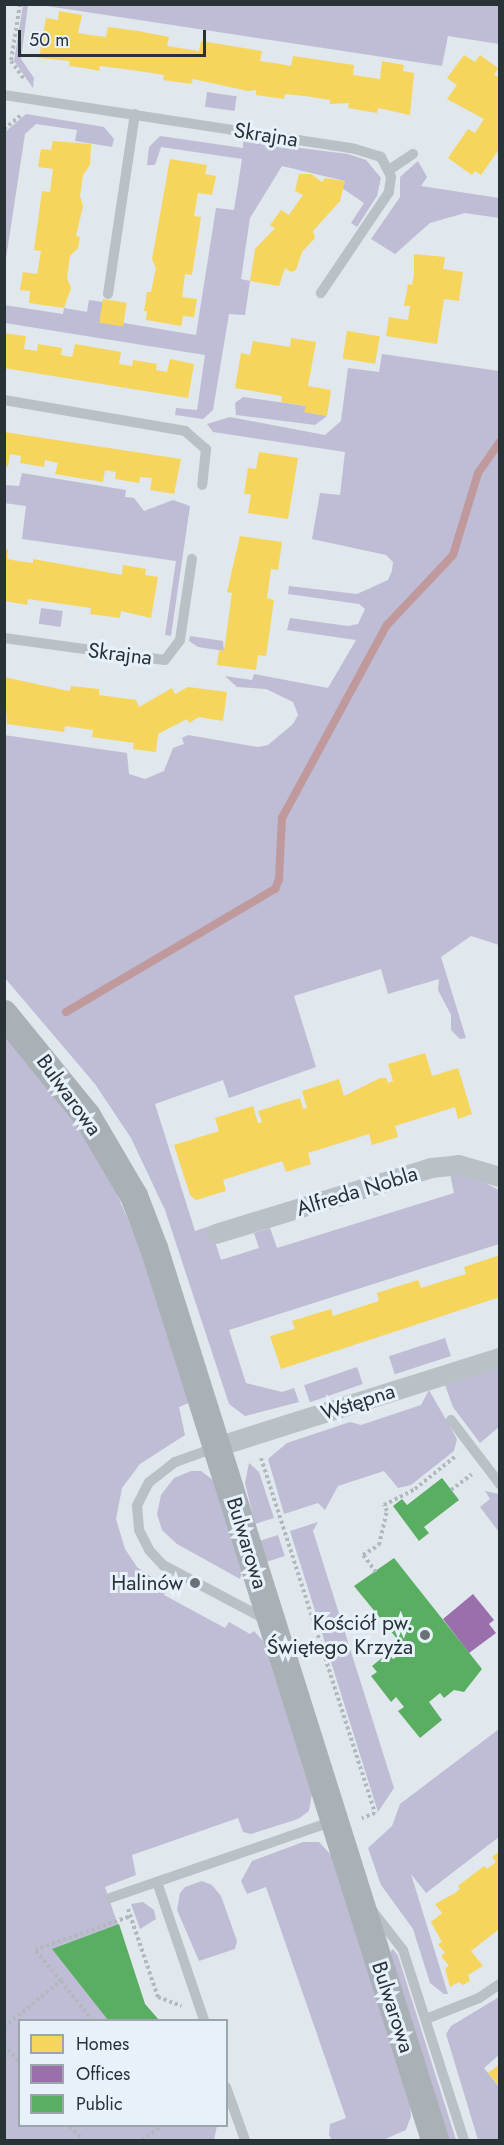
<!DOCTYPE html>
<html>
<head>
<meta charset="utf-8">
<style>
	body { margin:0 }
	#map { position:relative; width:504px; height:2145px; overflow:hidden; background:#e0e7ed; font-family:Jost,sans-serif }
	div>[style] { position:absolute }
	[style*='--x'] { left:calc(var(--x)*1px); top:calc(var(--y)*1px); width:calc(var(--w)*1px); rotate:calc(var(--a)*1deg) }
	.green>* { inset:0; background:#bfbdd5; transform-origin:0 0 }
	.homes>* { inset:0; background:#f6d55c; transform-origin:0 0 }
	.offices>* { inset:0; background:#9970ab }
	.public>* { inset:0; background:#5aae61 }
	.stream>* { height:8px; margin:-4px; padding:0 4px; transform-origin:4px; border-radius:4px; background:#bf999c }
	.path>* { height:4px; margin-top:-2px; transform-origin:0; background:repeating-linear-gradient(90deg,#b1b9bf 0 3px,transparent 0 6px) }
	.lane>* { height:10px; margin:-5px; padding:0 5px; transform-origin:5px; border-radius:5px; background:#b9c1c6 }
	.street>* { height:20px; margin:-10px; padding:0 10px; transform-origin:10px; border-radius:10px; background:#b9c1c6 }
	.secondary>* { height:28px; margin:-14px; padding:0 14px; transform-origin:14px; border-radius:14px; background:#a9b1b7 }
	.dots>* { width:16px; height:16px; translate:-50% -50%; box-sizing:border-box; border:3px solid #e7f1fa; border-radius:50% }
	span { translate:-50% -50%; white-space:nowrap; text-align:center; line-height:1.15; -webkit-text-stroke:6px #e7f1fa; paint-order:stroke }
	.street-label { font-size:21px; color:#273337 }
	.poi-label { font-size:21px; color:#273337 }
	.right { translate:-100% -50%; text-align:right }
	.frame { position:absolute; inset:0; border:6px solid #273337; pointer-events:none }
	.legend { position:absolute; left:18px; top:2019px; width:210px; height:108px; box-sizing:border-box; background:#e7f1fa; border:2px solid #9aa5ac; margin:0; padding:8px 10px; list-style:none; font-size:18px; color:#273337 }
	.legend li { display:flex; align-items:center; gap:12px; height:30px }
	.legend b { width:30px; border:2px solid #9aa5ac }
	.scale { position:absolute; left:18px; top:30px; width:188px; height:27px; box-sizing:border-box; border:3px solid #273337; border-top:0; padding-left:8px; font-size:18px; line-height:21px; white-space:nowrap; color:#273337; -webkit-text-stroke:4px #e7f1fa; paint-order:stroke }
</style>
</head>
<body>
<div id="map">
	<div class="green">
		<div style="clip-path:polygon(23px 5px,28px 5px,21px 59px,34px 78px,33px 88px,14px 61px)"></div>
		<div style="clip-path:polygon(40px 5px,499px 5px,499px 44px,448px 36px,442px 66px)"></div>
		<div style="left:207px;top:92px;width:30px;height:15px;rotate:8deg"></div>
		<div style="clip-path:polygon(26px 114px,104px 127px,114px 139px,112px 147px,75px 141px,77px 130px,36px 124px,25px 134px,5px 265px,5px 132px)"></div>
		<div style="clip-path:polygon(160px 136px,243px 148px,243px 141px,348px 154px,366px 160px,381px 178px,377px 196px,357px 227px,351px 223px,364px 203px,342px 188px,345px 181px,282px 166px,250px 218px,241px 279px,250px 281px,245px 315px,229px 314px,213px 410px,203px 419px,175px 415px,176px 408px,197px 410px,205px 355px,5px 323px,4px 305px,63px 314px,64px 308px,87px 312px,89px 300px,103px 302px,124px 323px,196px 335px,216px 208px,234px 210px,242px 159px,161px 147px,155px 165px,147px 165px,149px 147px)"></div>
		<div style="clip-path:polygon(418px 161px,427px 177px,421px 186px,499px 198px,499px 218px,465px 213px,430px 223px,395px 254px,371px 239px,400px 197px,400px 177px)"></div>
		<div style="clip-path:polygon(382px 354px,499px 371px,499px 945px,471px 936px,441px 957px,466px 1038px,460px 1039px,451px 1030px,451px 1015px,438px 990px,439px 979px,388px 994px,381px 969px,294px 996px,316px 1067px,229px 1098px,223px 1080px,155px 1104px,195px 1231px,210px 1226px,221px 1260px,259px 1248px,254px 1233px,270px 1228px,277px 1248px,454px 1193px,450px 1174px,468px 1174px,499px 1190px,499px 1244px,229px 1330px,246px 1383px,282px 1392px,294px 1388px,299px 1402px,245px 1416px,229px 1404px,165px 1210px,131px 1138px,95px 1084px,5px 978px,4px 735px,127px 753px,129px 774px,145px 779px,164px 771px,173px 748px,184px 744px,182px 738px,188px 735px,258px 747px,268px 745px,293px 724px,298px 715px,293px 702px,266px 689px,237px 687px,225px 676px,252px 680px,254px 674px,328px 688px,356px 640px,287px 630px,290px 618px,348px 626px,358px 624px,365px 609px,359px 604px,288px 594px,289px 586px,357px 594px,388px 580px,392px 571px,393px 562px,386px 555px,312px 539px,320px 493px,340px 495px,345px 452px,213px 432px,207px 424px,230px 417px,325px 435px,341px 421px,348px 368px,379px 372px)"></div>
		<div style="clip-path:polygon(243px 397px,306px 406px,305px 412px,327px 416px,315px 425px,236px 415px,235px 403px)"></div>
		<div style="clip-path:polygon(22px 473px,126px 490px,125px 497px,134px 498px,144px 511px,173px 500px,190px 506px,171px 636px,165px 635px,176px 561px,22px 539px,26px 506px,4px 503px,5px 485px,19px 486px)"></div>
		<div style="left:41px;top:608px;width:22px;height:16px;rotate:8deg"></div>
		<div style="clip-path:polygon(190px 636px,223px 641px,224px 651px,198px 647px,189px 641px)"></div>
		<div style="clip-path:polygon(4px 1034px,59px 1099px,104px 1164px,140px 1248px,189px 1403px,179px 1407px,185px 1435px,140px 1464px,122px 1488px,116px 1519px,125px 1549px,137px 1567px,167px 1588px,164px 1595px,225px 1628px,229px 1622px,250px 1634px,254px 1631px,263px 1641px,312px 1794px,309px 1811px,298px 1819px,251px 1834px,243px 1832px,238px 1818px,132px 1855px,136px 1875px,105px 1887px,145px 2004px,159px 2020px,20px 2020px,20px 2126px,217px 2126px,214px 2140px,5px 2140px)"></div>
		<div style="left:445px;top:1338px;width:19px;height:59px;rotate:72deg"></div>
		<div style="left:357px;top:1367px;width:18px;height:56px;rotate:71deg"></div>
		<div style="clip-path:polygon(499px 1367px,499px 1427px,480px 1443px,453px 1407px,445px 1385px)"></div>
		<div style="clip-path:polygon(429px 1390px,457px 1439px,454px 1451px,411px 1485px,398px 1488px,384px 1471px,338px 1486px,325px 1510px,318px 1503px,284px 1514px,268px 1459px,287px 1443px,350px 1422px,361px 1425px,421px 1405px)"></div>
		<div style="clip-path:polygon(249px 1463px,259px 1472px,274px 1518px,255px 1524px,245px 1483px)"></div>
		<div style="clip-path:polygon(191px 1471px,201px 1471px,213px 1480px,242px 1573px,240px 1579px,177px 1544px,162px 1530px,157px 1514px,161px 1495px,174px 1478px)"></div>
		<div style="clip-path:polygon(485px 1491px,499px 1494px,499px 1532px,480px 1507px,490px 1499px)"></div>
		<div style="clip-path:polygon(318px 1522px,313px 1531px,394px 1788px,378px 1812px,290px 1531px)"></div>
		<div style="left:278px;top:1535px;width:22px;height:19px;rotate:72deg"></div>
		<div style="clip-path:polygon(499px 1729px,499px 1837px,426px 1893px,411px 1874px,448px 1994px,444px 1994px,430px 1983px,413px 1929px,381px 1885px,368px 1848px,392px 1826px,400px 1804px)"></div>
		<div style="clip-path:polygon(303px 1842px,319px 1842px,332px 1856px,410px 2104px,411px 2116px,406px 2130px,383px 2140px,332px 2140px,329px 2135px,330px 2124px,346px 2118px,266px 1887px,247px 1894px,241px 1881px,252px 1861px)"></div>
		<div style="clip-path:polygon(202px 1881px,212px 1885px,221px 1896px,237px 1941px,235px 1949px,199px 1961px,177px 1910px,180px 1893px,185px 1887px)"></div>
		<div style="clip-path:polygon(143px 1902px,154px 1910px,156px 1919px,140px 1929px,131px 1904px)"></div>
		<div style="clip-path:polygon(393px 1949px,398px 1956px,456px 2140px,449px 2140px,390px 1952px)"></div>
		<div style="clip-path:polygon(499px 1997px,499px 2055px,484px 2068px,499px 2087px,499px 2140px,478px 2140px,446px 2034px,451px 2026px)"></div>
	</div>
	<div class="homes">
		<div style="clip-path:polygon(59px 11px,82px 15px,78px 33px,90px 35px,106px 37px,108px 27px,138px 31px,169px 37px,167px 46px,199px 51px,201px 41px,262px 51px,260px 61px,275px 63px,291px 66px,293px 56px,354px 65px,353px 75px,380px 79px,382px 61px,404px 65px,403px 71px,414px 73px,410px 115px,378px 108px,377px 113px,348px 108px,349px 103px,330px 104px,330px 100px,305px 96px,285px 94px,284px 99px,256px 95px,256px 90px,248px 91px,193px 79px,191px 84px,163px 80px,164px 75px,132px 70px,100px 66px,99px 71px,85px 68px,69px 66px,70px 61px,39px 58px,46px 18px,58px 20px)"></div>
		<div style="clip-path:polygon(464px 55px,475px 62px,480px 55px,498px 68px,494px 75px,500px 78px,500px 148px,481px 175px,475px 171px,472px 175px,448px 158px,468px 129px,475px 133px,484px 119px,447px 99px,457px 85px,447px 78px)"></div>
		<div style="clip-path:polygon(53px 141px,91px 144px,90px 165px,83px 175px,80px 196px,83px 206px,76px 236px,80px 237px,78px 248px,70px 256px,67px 278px,71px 288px,64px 308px,29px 303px,30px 291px,20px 290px,23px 272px,37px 274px,41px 251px,34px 250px,42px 191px,50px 192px,53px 169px,38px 167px,41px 149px,51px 150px)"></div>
		<div style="clip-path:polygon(170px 159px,207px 165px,205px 174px,216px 176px,212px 195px,198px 193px,194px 216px,201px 217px,192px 275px,185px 274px,182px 297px,197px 299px,194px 317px,183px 316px,181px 326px,146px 320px,147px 311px,144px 311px,147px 292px,151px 292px,156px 268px,152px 259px)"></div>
		<div style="clip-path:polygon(299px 174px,311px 174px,322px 182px,325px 178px,345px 181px,340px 201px,313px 231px,315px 238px,302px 252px,296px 270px,291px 272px,285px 268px,279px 286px,250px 281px,255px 249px,275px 228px,270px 225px,281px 210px,289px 215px,303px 195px,295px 191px)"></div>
		<div style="clip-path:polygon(414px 254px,445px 257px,443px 269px,463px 272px,459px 301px,444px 299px,437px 344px,386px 336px,389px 317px,408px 320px,410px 306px,404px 306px,408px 284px,412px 285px,414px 274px)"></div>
		<div style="left:103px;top:299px;width:24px;height:24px;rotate:9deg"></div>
		<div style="left:347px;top:331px;width:33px;height:28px;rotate:9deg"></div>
		<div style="clip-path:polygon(4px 333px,26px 336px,24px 349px,37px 351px,38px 344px,62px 348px,61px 355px,72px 357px,75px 344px,121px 352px,119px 364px,132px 366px,133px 360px,157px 364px,156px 370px,167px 372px,170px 359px,194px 364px,188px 398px,4px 368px)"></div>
		<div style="clip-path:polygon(291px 338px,316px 342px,308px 386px,331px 390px,327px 416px,304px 412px,306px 406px,281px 402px,282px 396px,235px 388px,241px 353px,250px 355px,253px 341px,290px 347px)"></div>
		<div style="clip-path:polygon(4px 432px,181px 459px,174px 494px,150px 490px,152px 478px,140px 477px,139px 483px,115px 479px,116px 472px,105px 470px,103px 482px,55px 474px,58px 463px,45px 460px,44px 467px,20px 463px,21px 456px,10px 454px,8px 467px,4px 466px)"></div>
		<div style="clip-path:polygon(259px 452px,298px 458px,288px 519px,248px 513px,251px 494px,244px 494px,248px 468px,256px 469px)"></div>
		<div style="clip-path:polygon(240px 536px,282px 542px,278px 570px,271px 569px,267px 598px,274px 600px,266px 656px,258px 655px,256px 670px,217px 665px,219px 650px,224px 651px,232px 593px,227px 592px)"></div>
		<div style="clip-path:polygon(4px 549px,8px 549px,7px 559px,18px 561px,33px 563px,33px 559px,122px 575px,123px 565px,146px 569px,145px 575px,158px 577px,151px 618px,121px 611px,120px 618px,90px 614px,91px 608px,28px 599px,27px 605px,5px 601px)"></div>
		<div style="clip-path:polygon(4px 677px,64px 690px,70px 691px,71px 686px,99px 689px,99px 695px,136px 700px,139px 707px,172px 688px,175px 694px,188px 687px,227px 692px,223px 721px,199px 717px,189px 723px,187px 719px,158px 734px,156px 752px,133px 749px,134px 743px,92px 737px,93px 730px,65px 726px,64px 732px,7px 724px)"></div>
		<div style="clip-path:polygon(425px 1053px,432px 1076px,458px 1068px,472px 1114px,458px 1119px,455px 1107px,395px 1126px,398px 1137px,372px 1145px,369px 1134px,308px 1153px,311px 1164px,286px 1172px,282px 1161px,223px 1180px,226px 1191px,196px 1200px,190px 1195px,174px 1145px,219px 1131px,215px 1118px,253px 1106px,258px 1123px,262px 1122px,258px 1111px,300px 1098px,303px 1109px,307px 1108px,302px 1091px,339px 1079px,344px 1096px,380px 1078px,386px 1078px,388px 1083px,393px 1081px,388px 1064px)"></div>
		<div style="clip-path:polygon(500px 1255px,500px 1297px,281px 1369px,270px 1336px,295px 1329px,292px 1321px,331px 1309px,333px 1316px,357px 1308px,379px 1301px,377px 1293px,418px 1280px,421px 1288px,443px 1281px,466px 1274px,464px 1267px)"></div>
		<div style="clip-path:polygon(500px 1851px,498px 1930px,471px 1951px,483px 1966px,468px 1975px,470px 1981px,463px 1985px,459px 1982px,450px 1987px,445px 1968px,449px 1966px,441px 1956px,445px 1953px,438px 1944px,442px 1942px,431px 1922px,442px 1913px,435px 1904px,455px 1893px,460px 1889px,458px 1886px,484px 1866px,487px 1869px,496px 1862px,492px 1857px)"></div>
		<div style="clip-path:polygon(500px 2064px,500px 2087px,488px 2073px)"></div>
	</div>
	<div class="offices">
		<div style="clip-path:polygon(473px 1594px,494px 1620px,489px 1624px,496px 1633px,469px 1653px,443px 1619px)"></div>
	</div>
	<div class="public">
		<div style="clip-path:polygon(442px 1478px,459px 1500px,424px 1527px,429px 1533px,419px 1541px,393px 1506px,402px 1499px,407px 1505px)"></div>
		<div style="clip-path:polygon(394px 1558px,482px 1669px,464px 1692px,454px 1690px,444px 1698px,440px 1693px,429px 1702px,442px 1720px,420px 1738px,398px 1711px,404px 1707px,396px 1697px,391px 1702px,371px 1676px,377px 1672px,372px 1666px,388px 1653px,393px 1659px,407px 1651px,354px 1586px)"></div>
		<div style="clip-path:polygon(119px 1924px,145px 2004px,159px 2020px,108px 2020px,52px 1949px)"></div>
	</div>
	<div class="stream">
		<div style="--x:66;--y:1012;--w:243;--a:-30.5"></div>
		<div style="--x:275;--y:889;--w:11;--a:-68"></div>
		<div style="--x:279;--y:879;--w:61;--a:-87.2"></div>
		<div style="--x:282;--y:818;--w:220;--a:-61.5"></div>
		<div style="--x:387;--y:625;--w:96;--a:-46.7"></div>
		<div style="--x:453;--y:555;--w:86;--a:-73"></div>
		<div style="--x:478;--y:473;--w:38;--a:-55"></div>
	</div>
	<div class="path">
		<div style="--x:20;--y:4;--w:58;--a:99"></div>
		<div style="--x:11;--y:61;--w:24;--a:54"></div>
		<div style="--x:4;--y:129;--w:22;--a:-39"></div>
		<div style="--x:261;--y:1458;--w:373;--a:72.2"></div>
		<div style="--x:375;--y:1813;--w:14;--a:159"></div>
		<div style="--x:451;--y:1490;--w:26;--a:-37"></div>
		<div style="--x:376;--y:1572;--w:21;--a:-127"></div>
		<div style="--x:363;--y:1555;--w:19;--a:-32"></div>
		<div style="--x:379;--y:1545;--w:35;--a:-77"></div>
		<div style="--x:387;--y:1511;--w:7;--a:-117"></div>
		<div style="--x:384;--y:1505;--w:35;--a:-27"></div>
		<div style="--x:415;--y:1489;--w:54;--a:-39"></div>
		<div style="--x:128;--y:1909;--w:93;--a:71.2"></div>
		<div style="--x:158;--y:1997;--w:25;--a:21"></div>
		<div style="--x:61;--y:1981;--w:40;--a:-130"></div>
		<div style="--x:35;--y:1950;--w:102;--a:-19.5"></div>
		<div style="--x:4;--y:2027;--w:73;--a:-38.9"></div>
		<div style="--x:61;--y:1981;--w:50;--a:51.5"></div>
		<div style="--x:4;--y:2045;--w:24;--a:48"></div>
		<div style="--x:70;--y:2126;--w:19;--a:47"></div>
		<div style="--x:142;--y:2140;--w:24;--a:-36"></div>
	</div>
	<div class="lane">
		<div style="--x:4;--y:95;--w:355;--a:8.7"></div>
		<div style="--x:355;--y:149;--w:27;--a:17"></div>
		<div style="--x:381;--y:157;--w:22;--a:63"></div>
		<div style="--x:391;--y:177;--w:15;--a:98"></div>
		<div style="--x:389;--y:192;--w:122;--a:124"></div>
		<div style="--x:389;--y:170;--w:29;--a:-34"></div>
		<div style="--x:108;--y:294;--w:182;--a:-81.5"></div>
		<div style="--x:4;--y:400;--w:184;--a:9.7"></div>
		<div style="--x:185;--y:431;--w:28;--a:41"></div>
		<div style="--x:206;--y:449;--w:36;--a:96"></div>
		<div style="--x:4;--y:638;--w:162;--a:7.8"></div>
		<div style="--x:165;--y:660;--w:25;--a:-53"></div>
		<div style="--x:180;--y:640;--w:82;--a:-81.6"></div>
		<div style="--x:451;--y:1420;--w:81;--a:52.6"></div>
		<div style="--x:217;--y:1447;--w:45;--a:160.3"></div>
		<div style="--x:175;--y:1462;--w:33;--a:142"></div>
		<div style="--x:149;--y:1482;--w:27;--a:117"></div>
		<div style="--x:137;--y:1506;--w:24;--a:85"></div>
		<div style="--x:139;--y:1530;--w:22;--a:63"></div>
		<div style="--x:149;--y:1550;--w:21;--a:47"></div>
		<div style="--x:163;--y:1565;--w:118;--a:27.9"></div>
		<div style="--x:157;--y:1882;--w:146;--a:71.2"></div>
		<div style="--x:110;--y:1898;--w:237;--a:-19"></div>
		<div style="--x:371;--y:1909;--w:52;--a:52"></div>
		<div style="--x:403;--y:1950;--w:200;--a:72.2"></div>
		<div style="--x:426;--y:2019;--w:57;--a:-21.6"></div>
		<div style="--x:479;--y:1998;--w:25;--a:-34"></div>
		<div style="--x:226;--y:2087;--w:56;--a:70.3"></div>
	</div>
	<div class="street">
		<div style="--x:216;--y:1234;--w:226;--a:-17"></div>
		<div style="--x:432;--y:1168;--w:27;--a:-6"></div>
		<div style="--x:459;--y:1165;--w:43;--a:16.3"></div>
		<div style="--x:217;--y:1447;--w:297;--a:-17.5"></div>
	</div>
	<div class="secondary">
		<div style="--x:4;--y:1014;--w:132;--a:50.9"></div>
		<div style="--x:87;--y:1116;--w:93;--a:59.6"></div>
		<div style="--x:134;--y:1196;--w:56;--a:69"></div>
		<div style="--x:154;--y:1248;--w:935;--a:72.51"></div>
	</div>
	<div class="dots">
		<div style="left:195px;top:1583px;background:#687277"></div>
		<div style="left:425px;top:1635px;background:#687277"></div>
	</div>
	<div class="street-label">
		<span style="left:266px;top:135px;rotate:9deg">Skrajna</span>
		<span style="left:120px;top:654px;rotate:7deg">Skrajna</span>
		<span style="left:69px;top:1095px;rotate:54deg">Bulwarowa</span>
		<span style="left:357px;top:1191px;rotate:-17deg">Alfreda Nobla</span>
		<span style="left:358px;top:1402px;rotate:-18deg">Wstępna</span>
		<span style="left:247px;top:1543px;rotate:73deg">Bulwarowa</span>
		<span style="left:393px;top:2007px;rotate:72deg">Bulwarowa</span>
	</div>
	<div class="poi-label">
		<span class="right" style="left:183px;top:1583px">Halinów</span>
		<span class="right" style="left:413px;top:1635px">Kościół pw.<br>Świętego Krzyża</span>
	</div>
	<div class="frame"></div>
	<ul class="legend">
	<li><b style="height:16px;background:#f6d55c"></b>Homes</li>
	<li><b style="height:16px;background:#9970ab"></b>Offices</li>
	<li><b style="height:16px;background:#5aae61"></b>Public</li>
	</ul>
	<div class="scale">50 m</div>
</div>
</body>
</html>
